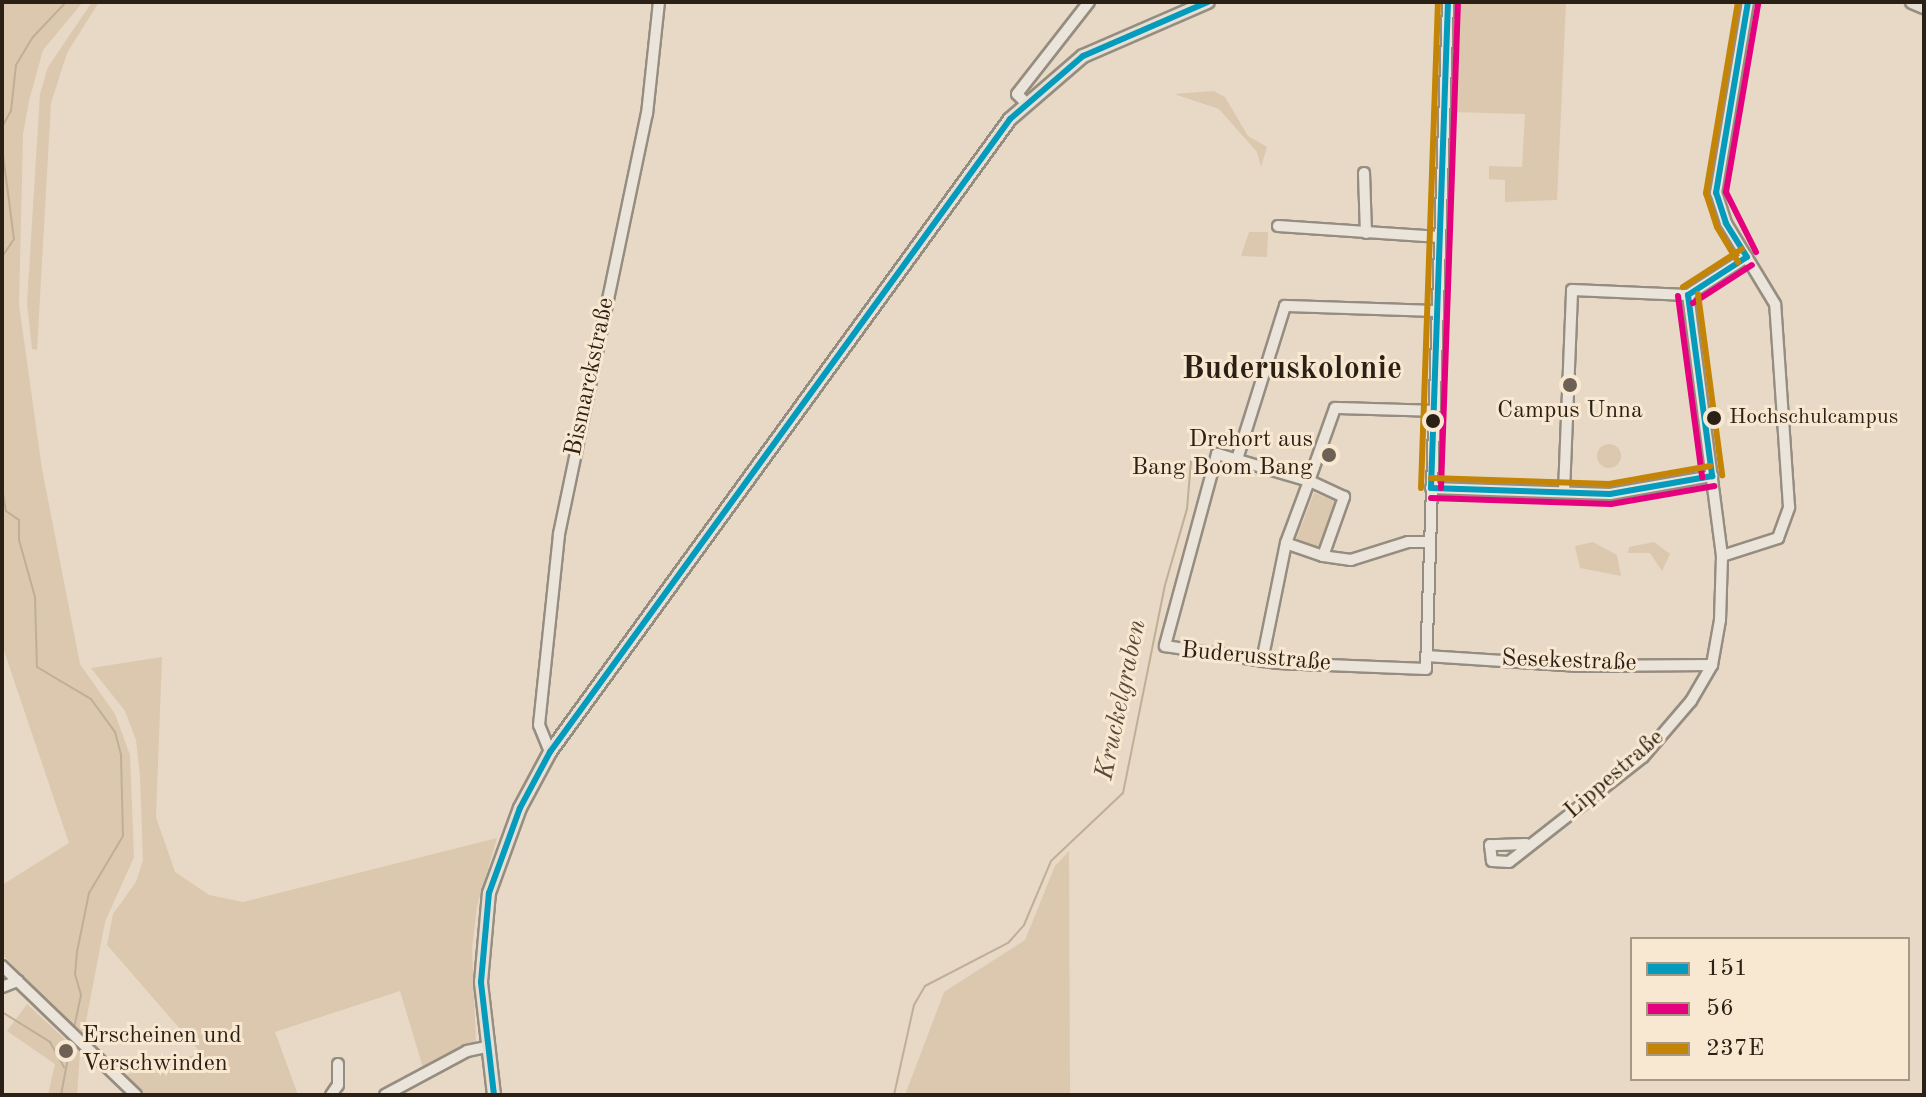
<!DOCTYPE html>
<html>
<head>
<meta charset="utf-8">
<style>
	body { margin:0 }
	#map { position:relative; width:1926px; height:1097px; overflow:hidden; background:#e7d9c6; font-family:"Old Standard TT",serif }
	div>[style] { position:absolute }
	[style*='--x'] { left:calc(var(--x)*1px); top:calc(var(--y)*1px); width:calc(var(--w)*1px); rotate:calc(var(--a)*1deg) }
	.green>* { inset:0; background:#dbc8af; transform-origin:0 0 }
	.round { border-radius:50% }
	.stream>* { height:2px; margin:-1px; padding:0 1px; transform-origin:1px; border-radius:1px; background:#c0ae96 }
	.roads { filter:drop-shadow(2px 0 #968d81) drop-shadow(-2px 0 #968d81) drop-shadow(0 2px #968d81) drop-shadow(0 -2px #968d81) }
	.minor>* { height:10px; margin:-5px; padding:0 5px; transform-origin:5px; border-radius:5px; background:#eae4da }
	.major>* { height:12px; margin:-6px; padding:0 6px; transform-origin:6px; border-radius:6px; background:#e7dfd4 }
	.bus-1>* { height:6px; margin:-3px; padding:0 3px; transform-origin:3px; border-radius:3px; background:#049bbc }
	.bus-2>* { height:6px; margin:-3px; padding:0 3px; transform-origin:3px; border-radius:3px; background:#e5007d }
	.bus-3>* { height:6px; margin:-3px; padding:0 3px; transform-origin:3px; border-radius:3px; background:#c48406 }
	.dots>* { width:22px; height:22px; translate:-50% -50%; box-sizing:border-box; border:4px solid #f8e8d1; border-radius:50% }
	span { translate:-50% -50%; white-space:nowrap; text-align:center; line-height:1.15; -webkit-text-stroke:6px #f8e8d1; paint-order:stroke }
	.bus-label { font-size:22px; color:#2a2016 }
	.left { translate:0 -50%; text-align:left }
	.street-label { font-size:24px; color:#2a2016 }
	.poi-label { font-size:24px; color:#2a2016 }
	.right { translate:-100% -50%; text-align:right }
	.water-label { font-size:26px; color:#594b3b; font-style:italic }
	.district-label { font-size:32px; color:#2a2016; font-weight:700 }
	.frame { position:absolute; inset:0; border:4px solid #2a2016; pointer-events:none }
	.legend { position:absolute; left:1630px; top:937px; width:280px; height:144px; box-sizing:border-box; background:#f8e8d1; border:2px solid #a69886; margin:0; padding:10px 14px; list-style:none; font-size:24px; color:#2a2016 }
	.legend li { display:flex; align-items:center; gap:16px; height:40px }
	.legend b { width:40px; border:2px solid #a69886 }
</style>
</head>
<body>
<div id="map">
	<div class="green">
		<div style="clip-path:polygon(2px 2px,83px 2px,43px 50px,29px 101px,23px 134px,19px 305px,42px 469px,80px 664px,115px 714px,130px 755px,134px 857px,105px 922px,83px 1037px,2px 954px,2px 885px,69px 843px,2px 645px)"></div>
		<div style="clip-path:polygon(92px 2px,99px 2px,67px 53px,51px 103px,37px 350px,32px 349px,27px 304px,40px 94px,48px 67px)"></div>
		<div style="clip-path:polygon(1454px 2px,1566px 2px,1557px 200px,1505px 202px,1505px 180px,1489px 179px,1489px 166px,1522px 167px,1525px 114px,1451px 112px)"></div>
		<div style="clip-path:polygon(1214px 91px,1225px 97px,1248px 136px,1267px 147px,1261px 167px,1257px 152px,1219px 109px,1174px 94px)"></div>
		<div style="clip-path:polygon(1249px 232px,1268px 232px,1267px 257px,1241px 256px)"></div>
		<div class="round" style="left:1597px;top:444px;width:24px;height:24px"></div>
		<div style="left:1314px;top:493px;width:28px;height:52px;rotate:21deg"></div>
		<div style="clip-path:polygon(1593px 542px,1617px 555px,1621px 576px,1580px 568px,1575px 546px)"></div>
		<div style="clip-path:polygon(1654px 542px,1670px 554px,1662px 571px,1650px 553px,1628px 553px,1629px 547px)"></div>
		<div style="clip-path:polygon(162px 657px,156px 817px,175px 872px,209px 895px,243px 902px,497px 838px,477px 906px,472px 949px,476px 1042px,424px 1071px,400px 991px,275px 1032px,298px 1095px,145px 1095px,125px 1075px,201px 1053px,107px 945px,113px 914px,136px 882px,143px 860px,140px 775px,136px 740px,125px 711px,91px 668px)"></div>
		<div style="clip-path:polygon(1069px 851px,1070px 1095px,905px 1095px,944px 992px,1025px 940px,1055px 866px)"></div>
		<div style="clip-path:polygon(27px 1004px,80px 1053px,77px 1095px,48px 1095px,55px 1064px,7px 1031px)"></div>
	</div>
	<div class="stream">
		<div style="--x:2;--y:127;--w:18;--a:-61"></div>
		<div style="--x:11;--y:111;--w:46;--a:-83.8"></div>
		<div style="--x:16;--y:65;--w:33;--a:-59"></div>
		<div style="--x:33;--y:37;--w:48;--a:-46.7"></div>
		<div style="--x:2;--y:147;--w:93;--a:82.6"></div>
		<div style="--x:14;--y:239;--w:22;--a:124"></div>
		<div style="--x:2;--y:487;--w:24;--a:81"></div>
		<div style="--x:6;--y:511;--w:16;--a:35"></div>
		<div style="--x:19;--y:520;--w:20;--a:90"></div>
		<div style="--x:19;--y:540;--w:59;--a:74.3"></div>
		<div style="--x:35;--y:597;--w:70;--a:88.4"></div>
		<div style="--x:37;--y:667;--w:63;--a:30.7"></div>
		<div style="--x:91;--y:699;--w:41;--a:54"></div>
		<div style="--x:115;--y:732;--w:24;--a:75"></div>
		<div style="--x:121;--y:755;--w:81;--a:88.6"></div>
		<div style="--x:123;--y:836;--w:66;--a:120.8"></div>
		<div style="--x:89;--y:893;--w:60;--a:101.5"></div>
		<div style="--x:77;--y:952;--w:22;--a:95"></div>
		<div style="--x:75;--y:974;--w:22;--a:74"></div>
		<div style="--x:81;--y:995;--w:33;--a:102"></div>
		<div style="--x:2;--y:1012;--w:57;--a:32"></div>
		<div style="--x:50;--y:1042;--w:29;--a:61"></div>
		<div style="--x:61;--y:1095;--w:59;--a:-79.3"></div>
		<div style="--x:894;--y:1095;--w:92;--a:-77.5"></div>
		<div style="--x:914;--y:1005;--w:22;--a:-60"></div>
		<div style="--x:925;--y:986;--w:93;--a:-27.4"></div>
		<div style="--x:1008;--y:943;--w:24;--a:-48"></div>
		<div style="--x:1024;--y:925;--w:69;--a:-67.1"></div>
		<div style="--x:1051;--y:861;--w:99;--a:-43.4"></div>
		<div style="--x:1123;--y:793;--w:212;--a:-78.6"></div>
		<div style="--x:1165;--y:585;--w:79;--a:-73.9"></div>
		<div style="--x:1187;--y:509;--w:48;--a:-85.2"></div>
	</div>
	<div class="roads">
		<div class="minor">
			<div style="--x:1025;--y:102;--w:11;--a:-135"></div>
			<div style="--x:1017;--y:94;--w:117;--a:-52"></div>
			<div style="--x:1364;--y:173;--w:60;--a:88.1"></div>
			<div style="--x:1278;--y:226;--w:162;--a:3.9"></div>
			<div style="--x:1688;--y:295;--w:70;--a:-32.8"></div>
			<div style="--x:1238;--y:456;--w:157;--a:-72.6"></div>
			<div style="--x:1285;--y:306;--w:153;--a:1.9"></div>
			<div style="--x:1431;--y:488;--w:179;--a:1.9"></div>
			<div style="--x:1610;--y:494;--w:104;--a:-10"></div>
			<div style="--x:1564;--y:492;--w:202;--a:-87.7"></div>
			<div style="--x:1572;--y:290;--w:116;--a:2.5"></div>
			<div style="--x:1429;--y:542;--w:21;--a:180"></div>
			<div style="--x:1408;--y:542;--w:60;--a:162.5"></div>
			<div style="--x:1351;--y:560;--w:28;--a:-172"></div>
			<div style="--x:1323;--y:556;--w:39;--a:-161"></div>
			<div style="--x:1286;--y:543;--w:66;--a:-69.6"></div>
			<div style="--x:1309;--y:481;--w:96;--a:-163.6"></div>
			<div style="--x:1217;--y:454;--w:199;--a:105.2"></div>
			<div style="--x:1165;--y:646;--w:114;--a:8.6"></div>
			<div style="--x:1278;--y:663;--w:148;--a:2.3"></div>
			<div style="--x:1426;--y:669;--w:667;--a:-88.11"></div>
			<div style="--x:1323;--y:556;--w:63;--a:-70.4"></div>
			<div style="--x:1344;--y:497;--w:38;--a:-155"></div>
			<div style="--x:1309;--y:481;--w:77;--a:-70.4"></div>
			<div style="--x:1335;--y:408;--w:99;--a:1.7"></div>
			<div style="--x:1722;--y:556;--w:59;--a:-17.8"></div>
			<div style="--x:1778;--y:538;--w:33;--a:-70"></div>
			<div style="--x:1789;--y:507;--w:203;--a:-93.9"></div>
			<div style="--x:1775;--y:304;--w:95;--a:-121.2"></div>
			<div style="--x:1726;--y:223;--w:32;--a:-108"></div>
			<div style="--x:1716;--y:193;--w:194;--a:-80.5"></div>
			<div style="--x:1426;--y:656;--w:154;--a:3.7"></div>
			<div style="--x:1580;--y:666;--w:132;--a:-0.4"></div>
			<div style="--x:1262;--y:661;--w:120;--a:-78.5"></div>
			<div style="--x:550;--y:752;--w:29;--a:-112"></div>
			<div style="--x:539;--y:725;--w:192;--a:-84"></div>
			<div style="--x:559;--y:534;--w:429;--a:-78.2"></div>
			<div style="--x:647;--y:114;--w:113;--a:-83.9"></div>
			<div style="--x:1526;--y:844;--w:36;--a:178"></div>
			<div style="--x:1490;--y:845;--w:16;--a:83"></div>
			<div style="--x:1492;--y:861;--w:17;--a:3"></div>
			<div style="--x:1509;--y:862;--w:170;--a:-38.1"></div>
			<div style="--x:1643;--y:757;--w:74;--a:-49.4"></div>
			<div style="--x:1691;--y:701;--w:42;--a:-59.7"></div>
			<div style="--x:1712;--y:665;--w:46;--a:-79.9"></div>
			<div style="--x:1720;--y:620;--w:64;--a:-88.2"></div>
			<div style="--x:1722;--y:556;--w:263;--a:-97.4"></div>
			<div style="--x:2;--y:966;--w:186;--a:43.9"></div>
			<div style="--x:2;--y:987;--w:17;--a:-21"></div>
			<div style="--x:331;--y:1095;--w:12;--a:-55"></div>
			<div style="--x:338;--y:1085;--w:21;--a:-90"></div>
			<div style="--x:385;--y:1095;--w:93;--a:-28.2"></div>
			<div style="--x:467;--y:1051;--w:19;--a:-12"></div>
		</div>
		<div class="major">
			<div style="--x:1912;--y:2;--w:13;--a:23"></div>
			<div style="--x:494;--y:1095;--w:114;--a:-96.6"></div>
			<div style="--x:481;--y:982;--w:89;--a:-84.9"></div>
			<div style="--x:489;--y:893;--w:90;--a:-70"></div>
			<div style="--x:520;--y:808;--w:64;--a:-61.8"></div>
			<div style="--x:550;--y:752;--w:782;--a:-53.99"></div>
			<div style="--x:1010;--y:119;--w:96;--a:-40.8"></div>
			<div style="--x:1083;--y:56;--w:136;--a:-23.4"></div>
		</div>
	</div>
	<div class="bus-1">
		<div style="--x:1747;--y:257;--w:40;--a:-122"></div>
		<div style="--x:1726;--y:223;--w:32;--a:-108"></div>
		<div style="--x:1716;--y:193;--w:194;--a:-80.5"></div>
		<div style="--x:1688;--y:295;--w:183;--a:82.4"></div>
		<div style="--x:1688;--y:295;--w:70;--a:-32.8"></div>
		<div style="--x:1431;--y:488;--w:486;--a:-88"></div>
		<div style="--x:1431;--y:488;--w:179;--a:1.9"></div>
		<div style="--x:1610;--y:494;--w:104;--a:-10"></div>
		<div style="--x:494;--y:1095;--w:114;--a:-96.6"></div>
		<div style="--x:481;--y:982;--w:89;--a:-84.9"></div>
		<div style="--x:489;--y:893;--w:90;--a:-70"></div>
		<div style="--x:520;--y:808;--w:64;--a:-61.8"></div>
		<div style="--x:550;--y:752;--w:782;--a:-53.99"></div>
		<div style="--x:1010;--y:119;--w:96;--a:-40.8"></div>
		<div style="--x:1083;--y:56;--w:136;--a:-23.4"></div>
	</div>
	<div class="bus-2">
		<div style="--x:1756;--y:252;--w:67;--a:-116.6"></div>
		<div style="--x:1726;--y:192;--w:191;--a:-80.3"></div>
		<div style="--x:1678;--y:296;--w:183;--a:82.4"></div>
		<div style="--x:1693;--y:303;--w:70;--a:-32.8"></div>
		<div style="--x:1441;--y:488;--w:486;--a:-88"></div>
		<div style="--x:1431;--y:498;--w:180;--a:1.9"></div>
		<div style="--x:1611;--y:504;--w:105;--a:-9.9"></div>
	</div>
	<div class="bus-3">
		<div style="--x:1738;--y:2;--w:194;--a:99.5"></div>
		<div style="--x:1706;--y:193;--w:36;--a:72"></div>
		<div style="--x:1717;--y:227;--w:41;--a:59"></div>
		<div style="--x:1683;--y:287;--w:70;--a:-32.8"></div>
		<div style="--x:1698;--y:294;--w:183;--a:82.4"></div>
		<div style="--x:1431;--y:478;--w:178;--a:1.9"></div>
		<div style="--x:1609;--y:484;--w:103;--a:-10.1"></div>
		<div style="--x:1421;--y:488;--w:486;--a:-88"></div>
	</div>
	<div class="dots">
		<div style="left:1570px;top:385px;background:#6c6154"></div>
		<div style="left:1714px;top:418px;background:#2a2016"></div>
		<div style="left:1433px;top:421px;background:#2a2016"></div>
		<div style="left:1329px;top:455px;background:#6c6154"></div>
		<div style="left:66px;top:1051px;background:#6c6154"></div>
	</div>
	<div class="bus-label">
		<span class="left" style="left:1729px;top:418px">Hochschulcampus</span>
	</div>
	<div class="street-label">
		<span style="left:591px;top:377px;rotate:-78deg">Bismarckstraße</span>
		<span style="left:1256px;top:658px;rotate:5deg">Buderusstraße</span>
		<span style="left:1569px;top:662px;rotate:2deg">Sesekestraße</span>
		<span style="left:1615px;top:775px;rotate:-41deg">Lippestraße</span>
	</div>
	<div class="poi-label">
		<span style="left:1570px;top:412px">Campus Unna</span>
		<span class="right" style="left:1313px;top:455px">Drehort aus<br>Bang Boom Bang</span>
		<span class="left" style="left:82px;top:1051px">Erscheinen und<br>Verschwinden</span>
	</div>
	<div class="water-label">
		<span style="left:1122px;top:700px;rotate:-78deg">Kruckelgraben</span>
	</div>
	<div class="district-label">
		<span style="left:1292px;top:370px">Buderuskolonie</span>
	</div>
	<div class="frame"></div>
	<ul class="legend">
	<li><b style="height:10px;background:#049bbc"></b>151</li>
	<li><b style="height:10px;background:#e5007d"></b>56</li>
	<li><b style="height:10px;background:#c48406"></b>237E</li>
	</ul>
</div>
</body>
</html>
